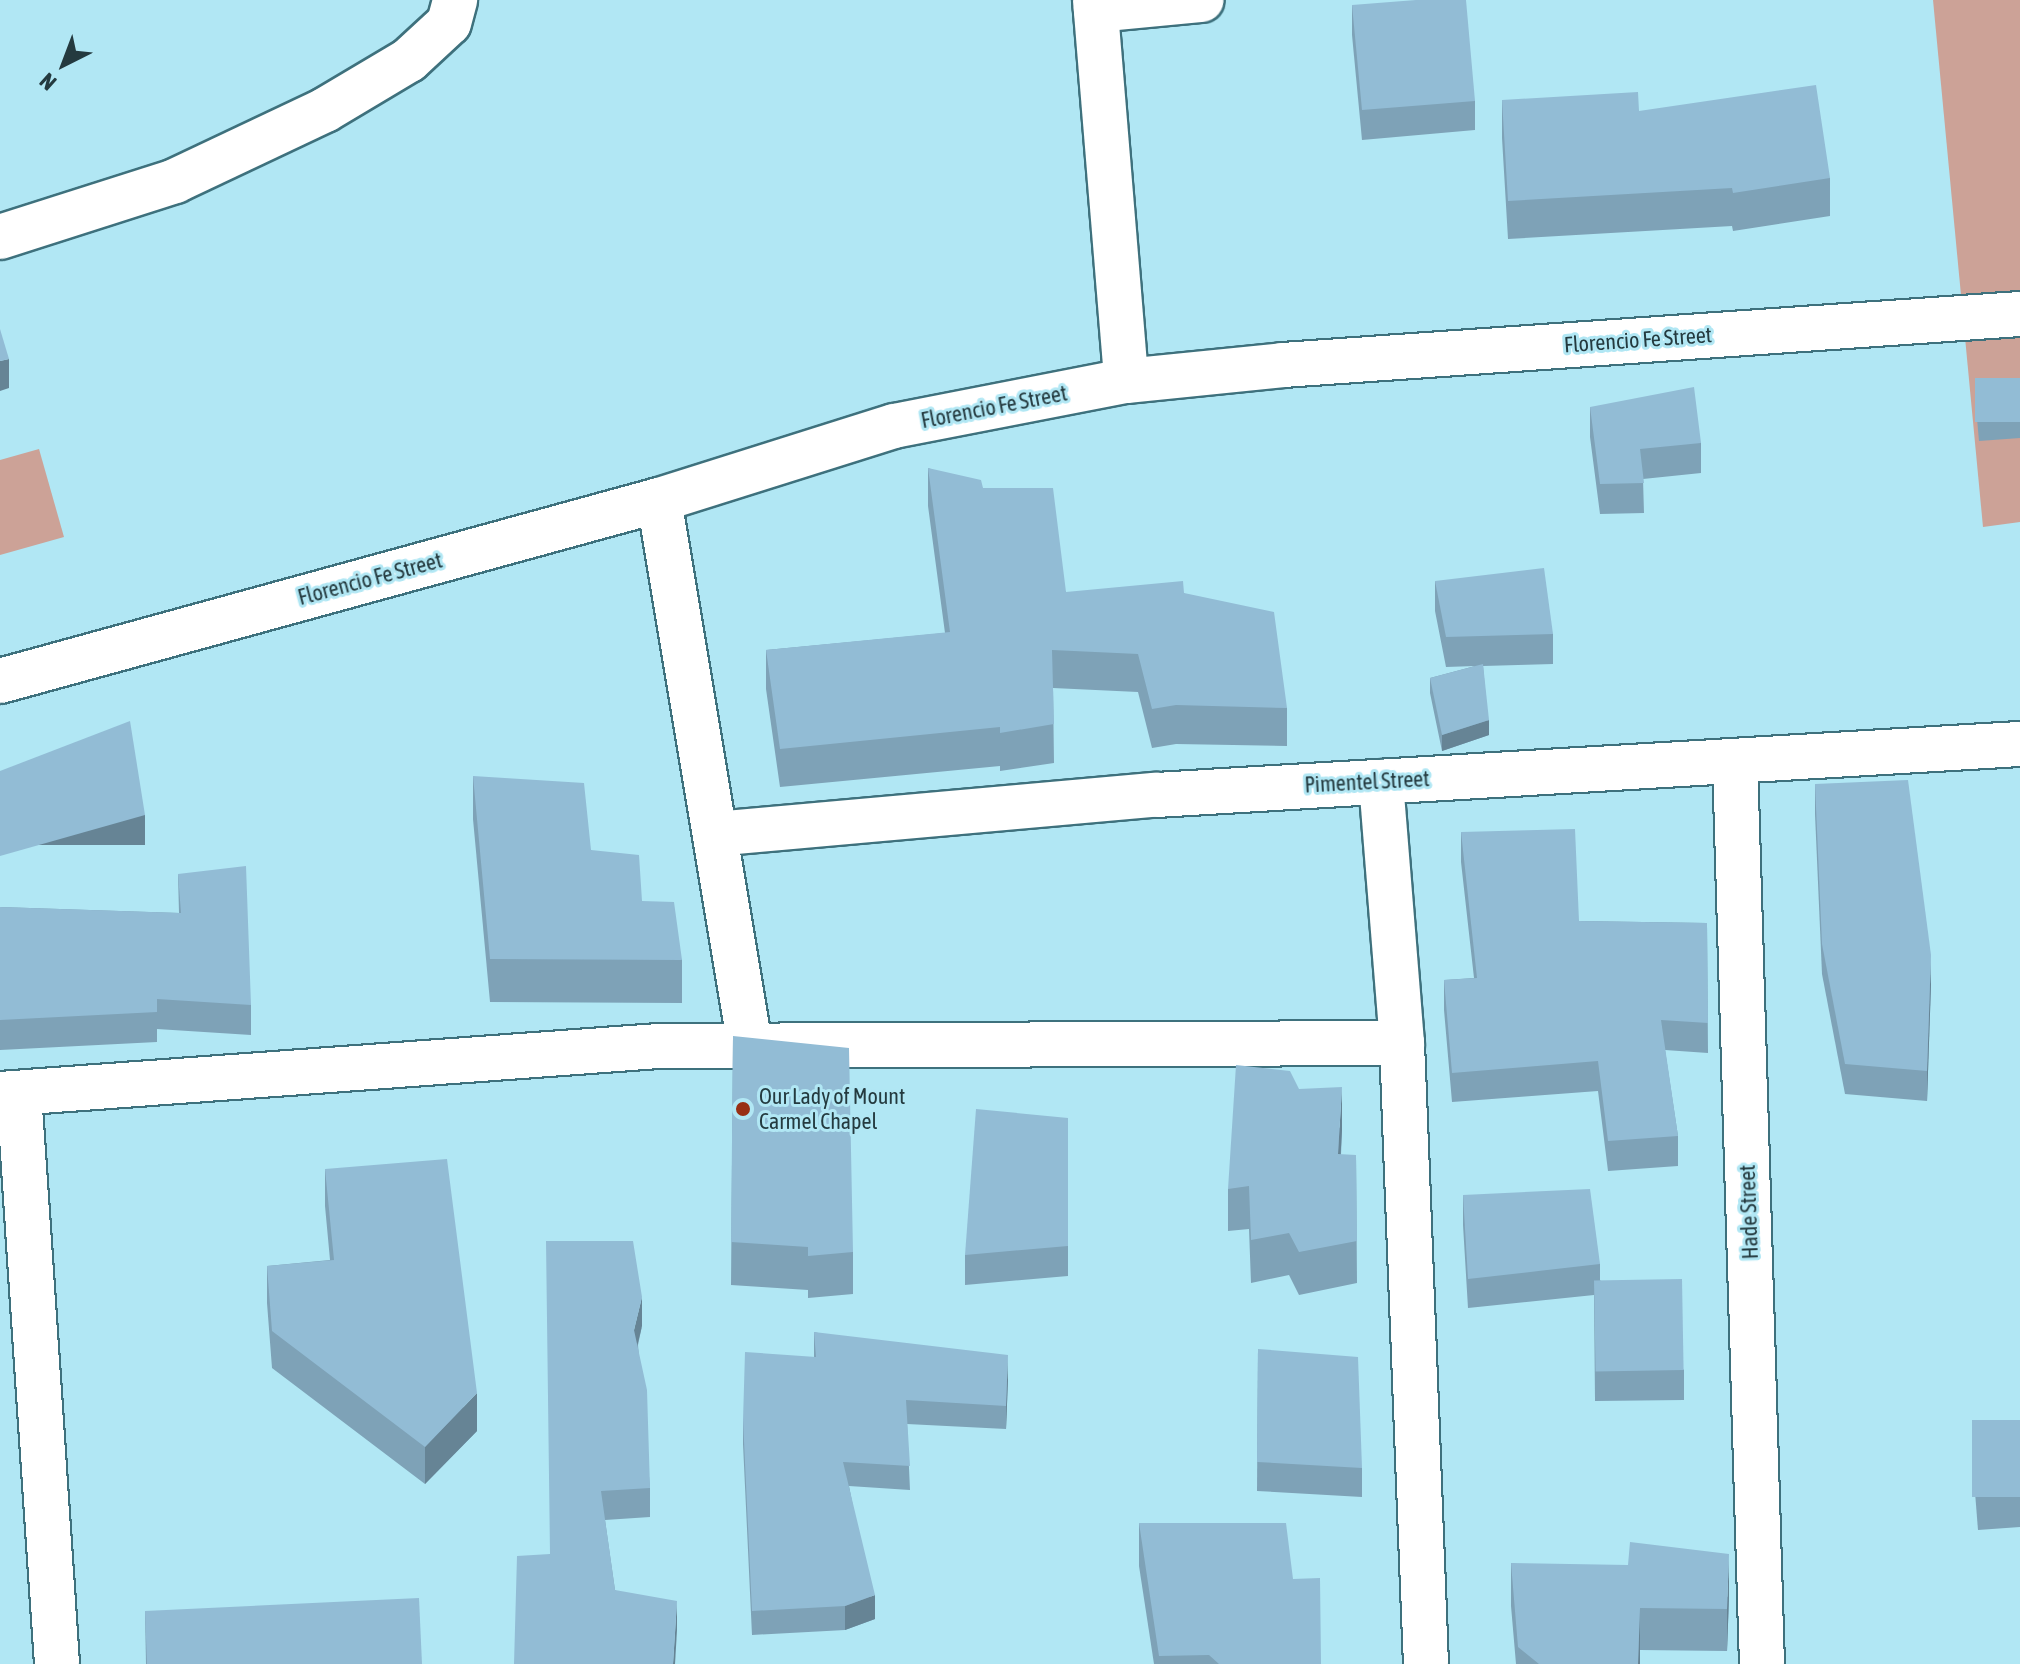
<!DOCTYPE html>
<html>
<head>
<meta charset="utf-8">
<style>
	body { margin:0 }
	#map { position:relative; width:2020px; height:1664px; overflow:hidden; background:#b1e7f4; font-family:"Asap Condensed",sans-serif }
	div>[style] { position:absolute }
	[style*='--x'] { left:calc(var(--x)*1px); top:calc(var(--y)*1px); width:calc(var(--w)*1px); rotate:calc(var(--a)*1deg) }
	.green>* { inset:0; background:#cca297 }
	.roads { filter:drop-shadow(2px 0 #3e717d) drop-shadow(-2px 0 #3e717d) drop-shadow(0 2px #3e717d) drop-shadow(0 -2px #3e717d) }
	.minor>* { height:44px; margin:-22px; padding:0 22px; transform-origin:22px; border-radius:22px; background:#fff }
	.wall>* { inset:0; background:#7ea2b7 }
	.shaded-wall>* { inset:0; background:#668495; transform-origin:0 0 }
	.building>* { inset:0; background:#92bcd5; transform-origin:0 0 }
	.dots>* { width:22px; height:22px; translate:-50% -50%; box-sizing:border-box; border:4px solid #b1e7f4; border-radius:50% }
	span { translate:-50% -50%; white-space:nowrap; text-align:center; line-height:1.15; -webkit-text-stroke:6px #b1e7f4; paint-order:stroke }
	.street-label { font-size:22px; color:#243a3f }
	.poi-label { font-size:22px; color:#243a3f }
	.left { translate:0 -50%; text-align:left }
	.north { position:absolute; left:24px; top:24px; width:80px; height:80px; -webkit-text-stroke:6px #b1e7f4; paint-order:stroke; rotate:222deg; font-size:22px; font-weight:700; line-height:32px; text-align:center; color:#243a3f }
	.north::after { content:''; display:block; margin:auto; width:28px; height:36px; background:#243a3f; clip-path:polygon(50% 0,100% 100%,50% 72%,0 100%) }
</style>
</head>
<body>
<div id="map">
	<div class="green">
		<div style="clip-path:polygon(1933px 0,2020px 0,2020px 522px,1983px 527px)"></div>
		<div style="clip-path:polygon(39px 449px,64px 537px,0 555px,0 460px)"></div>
	</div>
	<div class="roads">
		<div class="minor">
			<div style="--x:1095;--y:0;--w:382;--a:85.3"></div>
			<div style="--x:1096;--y:10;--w:106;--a:-5.4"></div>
			<div style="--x:0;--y:237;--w:184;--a:-17.7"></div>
			<div style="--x:175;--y:181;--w:166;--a:-25.3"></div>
			<div style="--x:325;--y:110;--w:98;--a:-30.8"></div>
			<div style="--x:409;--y:60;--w:54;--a:-42.8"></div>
			<div style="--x:449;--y:23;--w:24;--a:-75"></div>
			<div style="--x:659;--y:500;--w:554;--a:80.54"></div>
			<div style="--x:0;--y:681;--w:683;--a:-15.36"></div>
			<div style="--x:659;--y:500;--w:246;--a:-17.5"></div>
			<div style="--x:894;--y:426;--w:236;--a:-11"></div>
			<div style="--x:1126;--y:381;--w:158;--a:-5.8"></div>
			<div style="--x:1283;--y:365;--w:739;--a:-3.96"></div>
			<div style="--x:1735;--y:761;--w:903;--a:88.29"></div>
			<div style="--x:1381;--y:782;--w:262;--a:85.4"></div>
			<div style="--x:1402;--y:1043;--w:621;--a:87.79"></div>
			<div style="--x:715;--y:834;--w:443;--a:-5.1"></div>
			<div style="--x:1156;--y:795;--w:866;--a:-3.38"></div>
			<div style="--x:19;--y:1093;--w:572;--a:86.19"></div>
			<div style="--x:0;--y:1094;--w:660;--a:-4.17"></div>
			<div style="--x:658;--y:1046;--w:744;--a:-0.23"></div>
		</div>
	</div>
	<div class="wall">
		<div style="clip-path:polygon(1352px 5px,1475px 101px,1475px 130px,1362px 140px,1352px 35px)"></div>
		<div style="clip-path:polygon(1502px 100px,1639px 111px,1830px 178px,1830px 216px,1733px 231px,1732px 226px,1508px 239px,1502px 138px)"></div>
		<div style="clip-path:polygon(2020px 378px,2020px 438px,1979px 441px,1975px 396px,1975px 381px)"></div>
		<div style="clip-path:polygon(1590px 407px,1701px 443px,1701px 473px,1643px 479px,1644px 513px,1600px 514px,1590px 437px)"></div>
		<div style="clip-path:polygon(928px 468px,983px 488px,1066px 592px,1184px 593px,1287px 708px,1287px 746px,1176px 744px,1152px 748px,1138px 692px,1053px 688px,1054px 763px,1000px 771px,1000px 766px,780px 787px,766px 689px,766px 650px,945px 633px,928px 506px)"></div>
		<div style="clip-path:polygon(1435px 581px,1553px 634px,1553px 664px,1483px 666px,1489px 735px,1442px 751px,1430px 693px,1430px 678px,1475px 666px,1446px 667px,1435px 611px)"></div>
		<div style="clip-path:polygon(473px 776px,591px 850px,642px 901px,682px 960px,682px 1003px,490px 1002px,473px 819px)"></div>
		<div style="clip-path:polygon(1815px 784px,1931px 984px,1927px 1101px,1845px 1094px,1822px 974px,1815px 814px)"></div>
		<div style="clip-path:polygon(1461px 832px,1579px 921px,1707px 923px,1708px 1053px,1665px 1050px,1678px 1136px,1678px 1166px,1608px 1171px,1598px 1091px,1452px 1102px,1444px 1010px,1444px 980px,1474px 978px,1461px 862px)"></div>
		<div style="clip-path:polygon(178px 874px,251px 1005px,251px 1035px,157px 1029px,157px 1042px,0 1050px,0 907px,179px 913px)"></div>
		<div style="clip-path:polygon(733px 1036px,853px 1252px,853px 1294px,808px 1298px,808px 1290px,731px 1285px)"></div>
		<div style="clip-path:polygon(1299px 1089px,1342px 1130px,1341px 1155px,1356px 1155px,1357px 1283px,1299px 1295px,1289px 1275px,1251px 1283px,1249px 1229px,1228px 1231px,1228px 1189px)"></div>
		<div style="clip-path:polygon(1068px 1118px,1068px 1276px,965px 1285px,965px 1255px)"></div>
		<div style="clip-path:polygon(325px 1169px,477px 1431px,425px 1484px,272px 1368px,267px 1303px,267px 1266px,330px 1260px,325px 1206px)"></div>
		<div style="clip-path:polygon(1463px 1195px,1600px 1264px,1600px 1280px,1684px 1370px,1684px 1400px,1595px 1401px,1594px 1295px,1468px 1308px,1463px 1225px)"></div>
		<div style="clip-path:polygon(642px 1326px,638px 1345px,650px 1488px,650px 1517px,605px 1520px,615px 1590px,677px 1630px,550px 1554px)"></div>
		<div style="clip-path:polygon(814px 1332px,1008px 1379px,1006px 1429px,907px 1424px,910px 1490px,849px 1486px,875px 1619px,845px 1630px,752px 1635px,743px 1444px,743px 1420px,814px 1357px)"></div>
		<div style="clip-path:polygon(1258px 1349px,1362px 1468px,1362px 1497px,1257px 1491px)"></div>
		<div style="clip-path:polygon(2020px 1420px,2020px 1527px,1978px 1530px,1972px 1454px,1972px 1424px)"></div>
		<div style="clip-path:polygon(1139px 1523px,1293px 1579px,1321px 1664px,1154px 1664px,1139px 1566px)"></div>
		<div style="clip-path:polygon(1511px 1563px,1729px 1597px,1727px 1651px,1640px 1650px,1640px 1664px,1516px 1664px,1511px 1606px)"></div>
		<div style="clip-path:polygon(145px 1611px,422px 1664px,146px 1664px)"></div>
	</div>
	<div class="shaded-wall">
		<div style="clip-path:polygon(9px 359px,9px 388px,0 391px,0 361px)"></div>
		<div style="clip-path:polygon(1489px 720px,1489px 735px,1442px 751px,1442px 735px)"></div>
		<div style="left:145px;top:815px;width:30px;height:151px;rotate:90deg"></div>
		<div style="clip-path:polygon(1931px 955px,1931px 984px,1927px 1101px,1927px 1071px)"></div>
		<div style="clip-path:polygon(1342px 1087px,1342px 1130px,1338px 1197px,1338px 1154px)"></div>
		<div style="clip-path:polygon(642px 1297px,642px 1326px,634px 1359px,634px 1330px)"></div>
		<div style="clip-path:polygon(1008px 1355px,1008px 1379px,1006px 1429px,1006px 1406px)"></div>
		<div style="clip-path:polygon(477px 1393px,477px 1431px,425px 1484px,425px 1447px)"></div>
		<div style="clip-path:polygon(1729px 1554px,1729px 1597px,1727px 1651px,1727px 1609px)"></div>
		<div style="clip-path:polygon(875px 1595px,875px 1619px,845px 1630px,845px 1606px)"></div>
		<div style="clip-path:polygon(677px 1601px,677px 1630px,675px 1664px,673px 1664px)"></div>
		<div style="clip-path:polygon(1640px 1608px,1640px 1664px,1638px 1664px)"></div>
	</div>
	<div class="building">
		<div style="clip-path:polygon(1416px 0,1466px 0,1475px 101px,1362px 110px,1352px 5px)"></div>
		<div style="clip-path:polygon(1816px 85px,1830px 178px,1733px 193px,1732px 188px,1508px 201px,1502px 100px,1638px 92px,1639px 111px)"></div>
		<div style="clip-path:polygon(0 329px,9px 359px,0 361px)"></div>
		<div style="left:2020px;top:378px;width:44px;height:45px;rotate:90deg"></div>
		<div style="clip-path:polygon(1694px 387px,1701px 443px,1640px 449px,1644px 483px,1600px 484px,1590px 407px)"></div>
		<div style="clip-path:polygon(928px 468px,981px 480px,983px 488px,1053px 488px,1066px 592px,1183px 581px,1184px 593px,1274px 612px,1287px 708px,1176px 705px,1152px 709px,1138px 654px,1052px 650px,1054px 724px,1000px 733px,1000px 727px,780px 749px,766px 650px,950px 632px)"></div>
		<div style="clip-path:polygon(1544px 568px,1553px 634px,1446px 637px,1435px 581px)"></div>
		<div style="clip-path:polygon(1483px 664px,1489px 720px,1442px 735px,1430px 678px)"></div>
		<div style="clip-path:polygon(130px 721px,145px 815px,0 856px,0 771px)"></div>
		<div style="clip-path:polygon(473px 776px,584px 783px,591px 850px,639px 855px,642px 901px,674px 902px,682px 960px,490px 959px)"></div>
		<div style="clip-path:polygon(1908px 780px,1931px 955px,1927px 1071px,1845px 1064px,1822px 944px,1815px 784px)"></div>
		<div style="clip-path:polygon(1575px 829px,1579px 921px,1707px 923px,1708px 1023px,1661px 1020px,1678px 1136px,1608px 1141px,1598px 1061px,1452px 1073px,1444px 980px,1477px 978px,1461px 832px)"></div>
		<div style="clip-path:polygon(246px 866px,251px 1005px,157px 999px,157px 1012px,0 1020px,0 907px,181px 913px,178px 874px)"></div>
		<div style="clip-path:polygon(733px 1036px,849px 1048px,853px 1252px,808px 1256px,808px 1247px,731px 1242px)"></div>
		<div style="clip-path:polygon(1236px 1065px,1290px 1071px,1299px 1089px,1342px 1087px,1338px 1154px,1356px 1155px,1357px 1241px,1299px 1252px,1289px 1233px,1251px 1240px,1249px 1186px,1228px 1189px)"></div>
		<div style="clip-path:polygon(976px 1109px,1068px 1118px,1068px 1246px,965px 1255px)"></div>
		<div style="clip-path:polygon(447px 1159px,477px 1393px,425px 1447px,272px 1331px,267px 1266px,334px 1260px,325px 1169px)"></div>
		<div style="clip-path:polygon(1590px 1189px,1600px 1264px,1468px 1279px,1463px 1195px)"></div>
		<div style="clip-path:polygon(546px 1241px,633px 1241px,642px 1297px,634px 1330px,647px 1390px,650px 1488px,601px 1491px,615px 1590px,677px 1601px,673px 1664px,514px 1664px,517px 1556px,550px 1554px)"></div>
		<div style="left:1682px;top:1279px;width:91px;height:88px;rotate:89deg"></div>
		<div style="clip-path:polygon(814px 1332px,1008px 1355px,1006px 1406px,906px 1400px,910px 1466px,843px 1462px,875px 1595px,845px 1606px,752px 1611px,743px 1420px,745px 1352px,816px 1357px)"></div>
		<div style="clip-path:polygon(1258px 1349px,1358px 1357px,1362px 1468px,1257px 1462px)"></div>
		<div style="left:2020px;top:1420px;width:77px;height:48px;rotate:90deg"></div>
		<div style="clip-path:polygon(1139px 1523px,1286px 1523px,1293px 1579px,1320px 1578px,1321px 1664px,1219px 1664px,1209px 1655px,1159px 1656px)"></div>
		<div style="clip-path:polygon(1630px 1542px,1729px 1554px,1727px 1609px,1640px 1608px,1638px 1664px,1539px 1664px,1518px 1647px,1511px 1563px,1628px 1565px)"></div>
		<div style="clip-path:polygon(419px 1598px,422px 1664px,147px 1664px,145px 1611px)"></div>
	</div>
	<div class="dots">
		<div style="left:743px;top:1109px;background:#983015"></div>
	</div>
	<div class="street-label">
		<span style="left:1638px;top:340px;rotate:-4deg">Florencio Fe Street</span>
		<span style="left:994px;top:407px;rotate:-11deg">Florencio Fe Street</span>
		<span style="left:370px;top:579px;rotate:-15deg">Florencio Fe Street</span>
		<span style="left:1367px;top:782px;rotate:-3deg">Pimentel Street</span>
		<span style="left:1749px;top:1212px;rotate:-92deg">Hade Street</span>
	</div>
	<div class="poi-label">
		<span class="left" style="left:759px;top:1109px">Our Lady of Mount<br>Carmel Chapel</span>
	</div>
	<div class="north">N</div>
</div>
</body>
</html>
